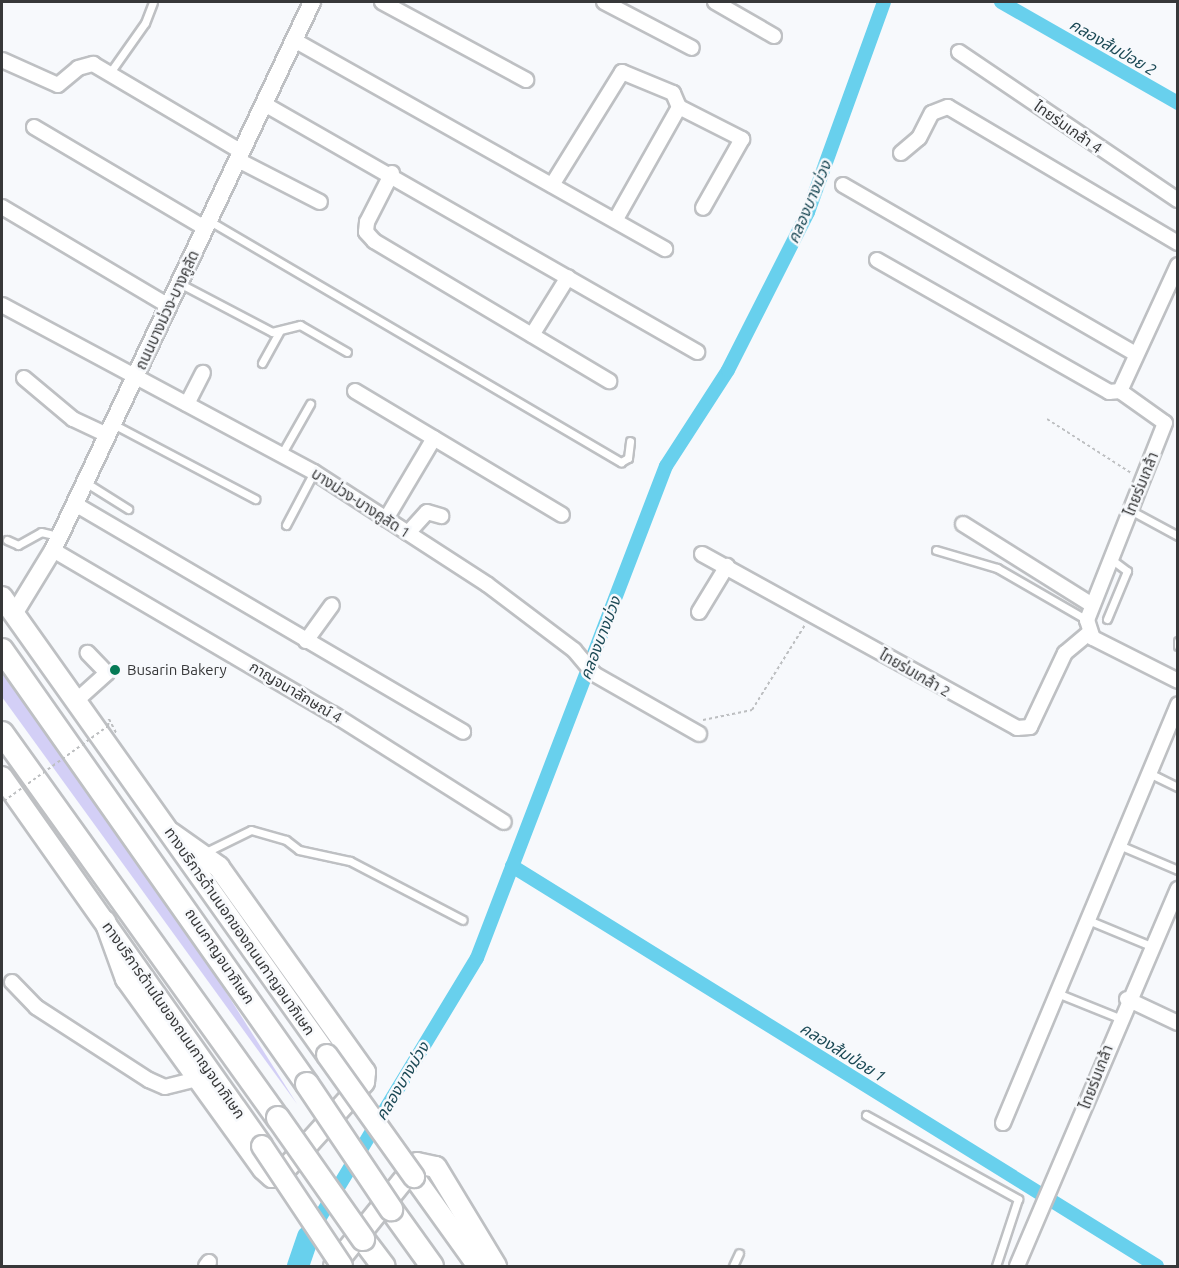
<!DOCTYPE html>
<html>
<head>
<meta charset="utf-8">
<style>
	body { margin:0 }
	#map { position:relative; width:1179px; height:1268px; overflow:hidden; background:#f7f9fc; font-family:Ubuntu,"Noto Sans Thai",sans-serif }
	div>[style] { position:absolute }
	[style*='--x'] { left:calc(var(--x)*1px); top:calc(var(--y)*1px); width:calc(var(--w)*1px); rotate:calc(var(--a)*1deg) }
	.green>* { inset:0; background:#d3cff6 }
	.canal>* { height:14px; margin:-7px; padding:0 7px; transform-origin:7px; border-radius:7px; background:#68d0ed }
	.river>* { height:22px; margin:-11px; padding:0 11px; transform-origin:11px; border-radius:11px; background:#68d0ed }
	.path>* { height:2px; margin-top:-1px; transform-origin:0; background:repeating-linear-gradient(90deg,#bdbfc1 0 3px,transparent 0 6px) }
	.roads { filter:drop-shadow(2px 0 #bec0c3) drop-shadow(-2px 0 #bec0c3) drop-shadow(0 2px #bec0c3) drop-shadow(0 -2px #bec0c3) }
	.service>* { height:7px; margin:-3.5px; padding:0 3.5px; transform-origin:3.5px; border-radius:3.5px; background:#fff }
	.minor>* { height:14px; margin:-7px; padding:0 7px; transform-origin:7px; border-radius:7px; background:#fff }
	.tertiary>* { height:16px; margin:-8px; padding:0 8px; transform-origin:8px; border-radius:8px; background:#fff }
	.secondary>* { height:20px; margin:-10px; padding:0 10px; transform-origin:10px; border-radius:10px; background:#fff }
	.trunk>* { height:22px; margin:-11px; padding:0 11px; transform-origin:11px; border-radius:11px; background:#fff }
	.path-bridge>* { height:2px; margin-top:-1px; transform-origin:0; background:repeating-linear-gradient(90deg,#bdbfc1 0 3px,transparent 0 6px) }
	.bridges { filter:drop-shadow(2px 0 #bec0c3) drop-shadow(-2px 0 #bec0c3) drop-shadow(0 2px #bec0c3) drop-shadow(0 -2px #bec0c3) }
	.secondary-bridge>* { height:20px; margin:-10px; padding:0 10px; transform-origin:10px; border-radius:10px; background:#fff }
	.trunk-bridge>* { height:22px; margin:-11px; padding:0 11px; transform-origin:11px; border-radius:11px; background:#fff }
	.dots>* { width:16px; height:16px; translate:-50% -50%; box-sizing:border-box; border:3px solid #f7f9fc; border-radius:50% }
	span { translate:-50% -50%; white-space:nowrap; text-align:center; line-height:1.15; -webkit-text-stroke:5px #f7f9fc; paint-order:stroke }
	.street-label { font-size:15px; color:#373839 }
	.poi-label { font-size:15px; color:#373839 }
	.left { translate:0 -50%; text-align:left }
	.water-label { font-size:16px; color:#1b4955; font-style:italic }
	.frame { position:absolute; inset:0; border:3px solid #373839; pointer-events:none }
</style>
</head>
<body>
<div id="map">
	<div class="green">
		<div style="clip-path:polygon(2px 671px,191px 937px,297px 1104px,2px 697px)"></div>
	</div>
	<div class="canal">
		<div style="--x:1001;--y:2;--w:204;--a:29.7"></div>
		<div style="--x:512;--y:866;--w:759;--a:31.81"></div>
		<div style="--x:308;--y:1237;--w:326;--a:-58.8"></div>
		<div style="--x:477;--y:958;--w:527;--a:-68.99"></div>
		<div style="--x:666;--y:466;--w:114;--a:-57.1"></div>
		<div style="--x:728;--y:370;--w:177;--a:-63.1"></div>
		<div style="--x:808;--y:212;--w:223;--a:-70.1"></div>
	</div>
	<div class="river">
		<div style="--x:298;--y:1266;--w:31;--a:-71"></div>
	</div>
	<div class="path">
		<div style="--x:1047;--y:419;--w:100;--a:32.7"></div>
		<div style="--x:703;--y:720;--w:50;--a:-11.5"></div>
		<div style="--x:752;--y:710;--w:100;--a:-58.1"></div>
	</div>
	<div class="roads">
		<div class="service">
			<div style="--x:109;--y:74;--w:62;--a:-54.8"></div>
			<div style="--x:145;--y:23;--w:22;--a:-69"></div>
			<div style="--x:208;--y:220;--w:479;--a:30.4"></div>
			<div style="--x:621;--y:462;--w:8;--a:-30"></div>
			<div style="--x:628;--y:458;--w:17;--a:-83"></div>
			<div style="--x:179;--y:283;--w:105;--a:27.8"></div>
			<div style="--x:272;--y:332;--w:29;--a:-14"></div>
			<div style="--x:300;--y:325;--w:54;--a:29.9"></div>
			<div style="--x:262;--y:363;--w:37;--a:-61"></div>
			<div style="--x:113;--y:424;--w:161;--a:27.8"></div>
			<div style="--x:281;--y:455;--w:59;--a:-60.4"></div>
			<div style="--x:85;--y:482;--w:51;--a:32.1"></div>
			<div style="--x:1130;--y:510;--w:55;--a:28.4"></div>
			<div style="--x:286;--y:525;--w:60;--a:-62.2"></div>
			<div style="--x:7;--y:540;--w:12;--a:24"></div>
			<div style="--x:18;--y:545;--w:26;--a:-29"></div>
			<div style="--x:41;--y:532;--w:18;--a:13"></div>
			<div style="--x:936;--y:550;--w:64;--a:16.4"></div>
			<div style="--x:997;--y:568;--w:104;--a:30"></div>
			<div style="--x:1107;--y:619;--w:52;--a:-67.4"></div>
			<div style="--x:1127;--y:571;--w:20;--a:-143"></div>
			<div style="--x:1178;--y:641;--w:5;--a:90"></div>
			<div style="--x:1149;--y:773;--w:32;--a:26"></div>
			<div style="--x:1119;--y:845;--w:64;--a:23"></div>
			<div style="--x:204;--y:853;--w:52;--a:-26.1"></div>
			<div style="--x:251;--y:830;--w:36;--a:16"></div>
			<div style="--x:286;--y:840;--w:16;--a:38"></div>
			<div style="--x:299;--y:850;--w:52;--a:12.2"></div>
			<div style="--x:350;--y:861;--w:127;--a:27.6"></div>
			<div style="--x:1088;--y:920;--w:68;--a:22.4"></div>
			<div style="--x:1057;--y:993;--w:67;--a:22"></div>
			<div style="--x:866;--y:1115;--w:174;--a:28.9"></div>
			<div style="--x:1018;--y:1199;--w:71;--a:108.2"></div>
			<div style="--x:733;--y:1266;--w:14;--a:-65"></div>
		</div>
		<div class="minor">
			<div style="--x:382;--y:2;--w:164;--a:28.4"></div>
			<div style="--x:604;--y:2;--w:99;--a:27.6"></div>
			<div style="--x:715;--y:2;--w:68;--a:30"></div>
			<div style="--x:294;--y:40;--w:426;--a:29.4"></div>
			<div style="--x:959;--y:52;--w:264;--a:34.1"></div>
			<div style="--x:2;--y:60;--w:61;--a:24.1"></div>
			<div style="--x:58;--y:85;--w:26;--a:-40"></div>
			<div style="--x:78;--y:68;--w:16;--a:-15"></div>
			<div style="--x:93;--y:64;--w:173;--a:30.6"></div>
			<div style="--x:266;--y:105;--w:497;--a:29.8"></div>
			<div style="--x:34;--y:127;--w:199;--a:30.6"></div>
			<div style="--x:901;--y:153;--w:23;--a:-40"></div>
			<div style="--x:919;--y:138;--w:28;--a:-63"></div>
			<div style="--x:932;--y:113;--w:17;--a:-21"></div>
			<div style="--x:948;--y:107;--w:267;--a:30.6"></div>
			<div style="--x:238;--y:160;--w:92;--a:27.1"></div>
			<div style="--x:392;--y:173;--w:55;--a:117"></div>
			<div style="--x:367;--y:222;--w:10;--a:96"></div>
			<div style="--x:366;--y:232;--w:12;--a:48"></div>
			<div style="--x:374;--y:241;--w:274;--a:30.8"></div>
			<div style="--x:552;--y:185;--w:133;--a:-58.2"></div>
			<div style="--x:622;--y:72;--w:55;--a:22.4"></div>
			<div style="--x:673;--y:93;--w:15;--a:67"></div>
			<div style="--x:843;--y:185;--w:338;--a:30"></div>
			<div style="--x:2;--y:207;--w:194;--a:30.7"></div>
			<div style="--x:616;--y:219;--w:129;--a:-60.6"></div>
			<div style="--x:679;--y:107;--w:71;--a:26.9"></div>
			<div style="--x:742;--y:139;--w:79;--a:119.5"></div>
			<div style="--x:877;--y:260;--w:267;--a:29.6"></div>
			<div style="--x:1109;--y:392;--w:11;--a:-5"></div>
			<div style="--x:1178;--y:265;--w:139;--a:114.7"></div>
			<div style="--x:1120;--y:391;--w:55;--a:35.4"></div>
			<div style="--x:1165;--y:423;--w:212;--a:111.6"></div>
			<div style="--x:1087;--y:620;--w:19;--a:72"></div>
			<div style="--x:1093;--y:638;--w:95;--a:26.8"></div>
			<div style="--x:2;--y:305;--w:354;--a:28.2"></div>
			<div style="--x:314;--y:472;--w:207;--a:33"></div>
			<div style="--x:488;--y:585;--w:108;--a:37.1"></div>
			<div style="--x:574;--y:650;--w:31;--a:50"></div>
			<div style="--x:594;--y:674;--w:121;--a:29.7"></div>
			<div style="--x:532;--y:335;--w:68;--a:-58.2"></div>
			<div style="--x:24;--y:378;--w:64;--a:39.9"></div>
			<div style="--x:73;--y:419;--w:38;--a:25"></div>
			<div style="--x:355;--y:391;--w:241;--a:30.9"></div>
			<div style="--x:187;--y:404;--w:35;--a:-63"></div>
			<div style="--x:75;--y:504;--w:450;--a:30.4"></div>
			<div style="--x:386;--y:519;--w:94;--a:-59.3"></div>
			<div style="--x:963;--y:524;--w:152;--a:32.1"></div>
			<div style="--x:408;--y:533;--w:28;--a:-48"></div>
			<div style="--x:427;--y:512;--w:15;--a:16"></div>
			<div style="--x:53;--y:550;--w:324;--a:30.4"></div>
			<div style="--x:333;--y:714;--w:202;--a:32.3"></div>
			<div style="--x:702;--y:554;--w:360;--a:28.9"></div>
			<div style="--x:1017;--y:728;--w:13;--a:-4"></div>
			<div style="--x:1030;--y:727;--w:82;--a:-64.7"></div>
			<div style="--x:1065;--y:653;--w:31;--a:-40"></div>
			<div style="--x:699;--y:612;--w:54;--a:-58.7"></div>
			<div style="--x:306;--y:641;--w:44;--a:-54.2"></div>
			<div style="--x:77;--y:700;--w:40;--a:-42"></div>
			<div style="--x:107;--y:673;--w:28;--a:-134"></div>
			<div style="--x:12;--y:982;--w:35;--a:46"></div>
			<div style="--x:36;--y:1007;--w:135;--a:32.9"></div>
			<div style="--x:149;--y:1080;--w:17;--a:24"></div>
			<div style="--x:165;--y:1087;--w:32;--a:-14"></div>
			<div style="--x:1127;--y:999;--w:56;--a:25.2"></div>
			<div style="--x:1003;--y:1123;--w:454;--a:-67.3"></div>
			<div style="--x:206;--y:1266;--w:5;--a:-53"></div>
			<div style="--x:1017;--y:1266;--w:410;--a:-66.9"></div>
		</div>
		<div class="tertiary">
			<div style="--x:14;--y:614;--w:75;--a:-58.6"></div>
			<div style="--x:53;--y:550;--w:606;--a:-64.7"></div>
		</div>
		<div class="secondary">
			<div style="--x:2;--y:597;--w:562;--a:54.64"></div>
			<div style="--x:2;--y:777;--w:451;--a:54.8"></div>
			<div style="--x:105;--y:921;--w:62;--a:70.1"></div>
			<div style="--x:126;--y:979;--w:234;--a:54.2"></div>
			<div style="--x:263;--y:1169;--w:12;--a:42"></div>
			<div style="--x:272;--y:1177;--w:9;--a:-18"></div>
			<div style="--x:281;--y:1174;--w:124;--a:-47.9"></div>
			<div style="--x:364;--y:1082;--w:10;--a:-84"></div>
			<div style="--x:365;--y:1072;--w:252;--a:-125.5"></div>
			<div style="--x:219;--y:867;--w:59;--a:-144.7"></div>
			<div style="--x:414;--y:1177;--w:110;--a:54.3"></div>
			<div style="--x:334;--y:1266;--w:132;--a:-51.1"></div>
			<div style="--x:417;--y:1163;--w:19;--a:12"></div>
			<div style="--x:436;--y:1167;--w:116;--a:58.8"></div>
		</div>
		<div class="trunk">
			<div style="--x:2;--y:650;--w:530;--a:54.9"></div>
			<div style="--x:2;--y:733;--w:474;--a:54.4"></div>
			<div style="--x:391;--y:1209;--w:70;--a:54.3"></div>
			<div style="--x:363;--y:1239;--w:34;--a:53"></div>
		</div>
	</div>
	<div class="path-bridge">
		<div style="--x:4;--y:801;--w:128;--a:-35.8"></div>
		<div style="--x:108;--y:726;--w:7;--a:-82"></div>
		<div style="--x:109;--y:719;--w:16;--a:63"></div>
	</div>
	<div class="bridges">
		<div class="secondary-bridge">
			<div style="--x:327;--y:1055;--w:150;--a:54.5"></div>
			<div style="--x:262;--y:1146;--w:144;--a:56.3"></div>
		</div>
		<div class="trunk-bridge">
			<div style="--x:307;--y:1084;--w:151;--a:56.1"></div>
			<div style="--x:278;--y:1118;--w:148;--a:54.9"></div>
		</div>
	</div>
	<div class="dots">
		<div style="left:115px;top:670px;background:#057a56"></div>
	</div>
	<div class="street-label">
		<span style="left:1068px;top:127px;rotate:35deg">ไทยร่มเกล้า 4</span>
		<span style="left:167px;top:310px;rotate:-65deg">ถนนบางม่วง-บางคูลัด</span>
		<span style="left:1141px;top:484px;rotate:-68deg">ไทยร่มเกล้า</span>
		<span style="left:361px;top:503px;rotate:33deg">บางม่วง-บางคูลัด 1</span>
		<span style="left:915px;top:673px;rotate:30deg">ไทยร่มเกล้า 2</span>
		<span style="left:296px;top:692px;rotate:31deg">กาญจนาลักษณ์ 4</span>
		<span style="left:240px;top:931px;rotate:55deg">ทางบริการด้านนอกของถนนกาญจนาภิเษก</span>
		<span style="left:220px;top:956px;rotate:56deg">ถนนกาญจนาภิเษก</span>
		<span style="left:174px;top:1020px;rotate:55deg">ทางบริการด้านในของถนนกาญจนาภิเษก</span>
		<span style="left:1096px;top:1077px;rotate:-69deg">ไทยร่มเกล้า</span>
	</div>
	<div class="poi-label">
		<span class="left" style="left:127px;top:670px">Busarin Bakery</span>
	</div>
	<div class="water-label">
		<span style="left:1113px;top:47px;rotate:30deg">คลองส้มป่อย 2</span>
		<span style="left:809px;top:202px;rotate:-67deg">คลองบางม่วง</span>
		<span style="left:600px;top:638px;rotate:-69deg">คลองบางม่วง</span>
		<span style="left:843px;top:1052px;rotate:32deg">คลองส้มป่อย 1</span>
		<span style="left:402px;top:1081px;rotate:-59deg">คลองบางม่วง</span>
	</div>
	<div class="frame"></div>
</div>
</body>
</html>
